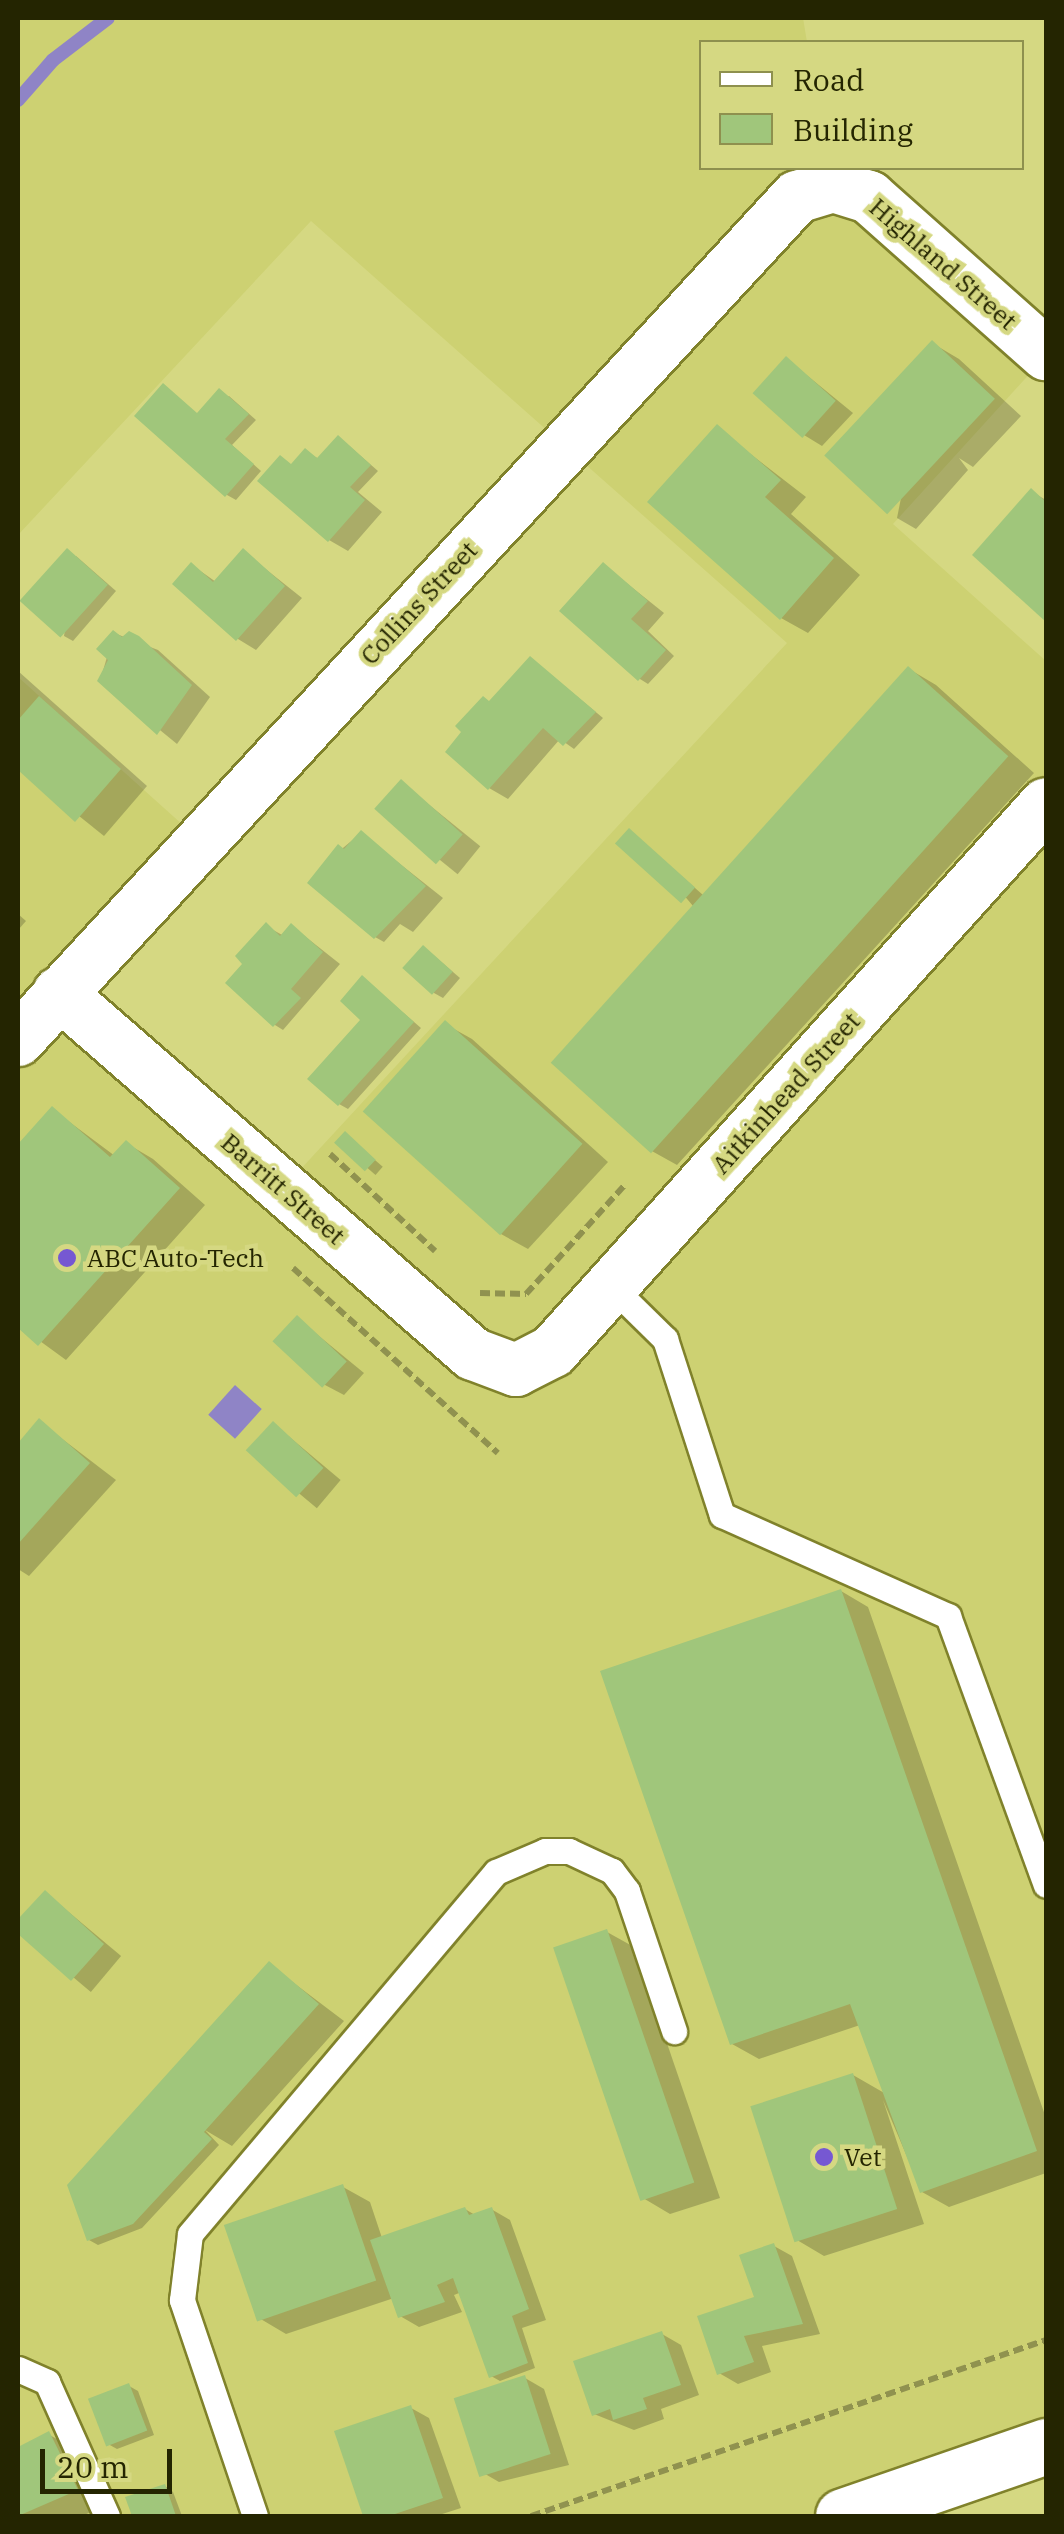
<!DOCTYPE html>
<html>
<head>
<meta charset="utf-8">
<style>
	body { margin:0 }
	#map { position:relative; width:1064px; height:2534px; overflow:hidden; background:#d5d882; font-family:"IBM Plex Serif",serif }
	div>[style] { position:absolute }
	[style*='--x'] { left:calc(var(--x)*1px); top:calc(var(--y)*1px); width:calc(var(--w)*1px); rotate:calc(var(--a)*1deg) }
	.built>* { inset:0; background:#cdd172 }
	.water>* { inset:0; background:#8f84c6; transform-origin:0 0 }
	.shadow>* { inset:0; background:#0003; transform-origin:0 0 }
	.stream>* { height:14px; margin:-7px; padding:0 7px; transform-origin:7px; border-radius:7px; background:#8f84c6 }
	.building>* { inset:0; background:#a0c67b; transform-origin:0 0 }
	.path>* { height:6px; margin-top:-3px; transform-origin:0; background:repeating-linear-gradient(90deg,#90924f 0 10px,transparent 0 15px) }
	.roads { filter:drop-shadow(2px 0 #80822b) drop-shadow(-2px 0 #80822b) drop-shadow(0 2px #80822b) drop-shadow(0 -2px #80822b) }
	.service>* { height:25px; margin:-12.5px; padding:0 12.5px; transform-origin:12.5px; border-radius:12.5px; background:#fff }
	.minor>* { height:52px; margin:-26px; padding:0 26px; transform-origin:26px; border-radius:26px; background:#fff }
	.secondary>* { height:55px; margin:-27.5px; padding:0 27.5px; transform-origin:27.5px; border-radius:27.5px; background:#fff }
	.dots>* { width:28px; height:28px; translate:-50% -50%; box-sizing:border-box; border:5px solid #d5d882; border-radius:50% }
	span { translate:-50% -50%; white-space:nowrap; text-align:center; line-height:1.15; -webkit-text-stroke:9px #d5d882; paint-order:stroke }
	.street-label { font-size:25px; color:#242501 }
	.poi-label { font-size:25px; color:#242501 }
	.left { translate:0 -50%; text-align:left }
	.frame { position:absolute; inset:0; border:20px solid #242501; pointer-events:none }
	.legend { position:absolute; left:699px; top:40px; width:325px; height:130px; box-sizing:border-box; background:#d5d882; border:2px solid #8e904e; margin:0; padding:12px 18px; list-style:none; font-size:30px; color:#242501 }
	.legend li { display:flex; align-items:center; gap:20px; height:50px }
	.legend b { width:50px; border:2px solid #8e904e }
	.scale { position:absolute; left:40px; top:2449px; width:132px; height:45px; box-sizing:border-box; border:5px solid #242501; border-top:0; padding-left:12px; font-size:30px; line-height:35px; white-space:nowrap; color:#242501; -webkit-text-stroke:8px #d5d882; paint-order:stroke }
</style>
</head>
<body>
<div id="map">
	<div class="built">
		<div style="clip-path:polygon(18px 18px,803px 18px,807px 42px,702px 42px,702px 168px,829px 168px,1044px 358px,893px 524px,1046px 661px,1046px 2449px,849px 2516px,18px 2516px,18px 677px,203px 843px,66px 993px,286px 1185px,787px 643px,311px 221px,18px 535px)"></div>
	</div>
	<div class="water">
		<div style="left:235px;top:1385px;width:36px;height:40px;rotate:42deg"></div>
	</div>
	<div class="shadow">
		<div style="clip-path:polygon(932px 343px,959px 359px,1021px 416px,973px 467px,959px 458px,968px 470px,916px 529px,897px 518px)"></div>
		<div style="clip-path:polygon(787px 359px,853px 413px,822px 446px,804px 435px)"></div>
		<div style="clip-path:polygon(229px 396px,256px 420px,232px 445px,261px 471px,236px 500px,227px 495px,199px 415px)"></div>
		<div style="clip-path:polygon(717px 428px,806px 497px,791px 514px,860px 575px,808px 633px,781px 618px)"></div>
		<div style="clip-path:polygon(347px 444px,378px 471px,358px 492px,382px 512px,348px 551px,329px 540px,293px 466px,305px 451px,319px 459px)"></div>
		<div style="clip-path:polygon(1032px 492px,1046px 500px,1046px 619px,975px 555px)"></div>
		<div style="clip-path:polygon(243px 551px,302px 598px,256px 650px,238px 639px,192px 565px,216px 582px)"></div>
		<div style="clip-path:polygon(76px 556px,116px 591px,73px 641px,64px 636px)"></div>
		<div style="clip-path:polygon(604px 565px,664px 613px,648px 631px,674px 656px,648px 684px,640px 679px)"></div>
		<div style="clip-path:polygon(114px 633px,158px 650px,210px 697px,177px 744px,100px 681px)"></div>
		<div style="clip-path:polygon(539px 665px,603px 718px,574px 749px,560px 739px,508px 799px,489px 788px,465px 732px)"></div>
		<div style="clip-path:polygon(909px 669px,936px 685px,1034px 773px,677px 1165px,650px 1150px,693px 906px,630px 831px,703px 895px)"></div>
		<div style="clip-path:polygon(18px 671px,147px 786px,104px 836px,18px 767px)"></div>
		<div style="left:401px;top:782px;width:102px;height:36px;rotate:39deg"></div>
		<div style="clip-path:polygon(361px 833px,443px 898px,413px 932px,400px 924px,384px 942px,375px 937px,326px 862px)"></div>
		<div style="clip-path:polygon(18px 914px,26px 921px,18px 930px)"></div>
		<div style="clip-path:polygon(266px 926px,284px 936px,292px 926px,340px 964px,283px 1030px,275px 1025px,246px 964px)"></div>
		<div style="clip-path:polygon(432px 954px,460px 978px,443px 998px,434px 993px)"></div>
		<div style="clip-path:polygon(363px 978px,421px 1028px,348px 1109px,339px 1104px,364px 1020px)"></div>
		<div style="clip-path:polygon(445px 1024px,472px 1039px,608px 1162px,528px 1249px,501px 1234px)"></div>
		<div style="clip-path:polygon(52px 1109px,115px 1156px,126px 1143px,153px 1159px,205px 1205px,66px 1360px,18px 1325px,18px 1148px)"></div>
		<div style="left:345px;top:1134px;width:50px;height:11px;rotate:41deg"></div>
		<div style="clip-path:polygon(297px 1318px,364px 1373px,344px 1395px,325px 1385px)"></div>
		<div style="clip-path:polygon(40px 1422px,116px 1480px,29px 1576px,18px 1569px,18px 1444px)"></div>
		<div style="left:274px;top:1424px;width:87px;height:37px;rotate:40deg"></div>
		<div style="clip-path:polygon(841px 1591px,868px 1607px,1046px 2118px,1046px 2173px,949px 2207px,922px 2192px,883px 2100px,924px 2224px,824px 2256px,797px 2240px,853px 2075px,886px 2094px,860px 2025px,759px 2059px,732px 2044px)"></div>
		<div style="left:46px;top:1893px;width:98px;height:47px;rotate:40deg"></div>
		<div style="clip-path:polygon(607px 1932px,634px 1947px,720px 2198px,670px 2214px,643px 2198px)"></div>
		<div style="clip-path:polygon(270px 1965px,344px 2021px,232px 2146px,205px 2130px,219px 2145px,142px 2228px,98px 2245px,89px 2240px)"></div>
		<div style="clip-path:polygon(343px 2187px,370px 2202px,382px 2238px,465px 2209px,475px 2215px,491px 2209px,510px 2220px,546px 2320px,522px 2328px,535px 2368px,500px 2381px,491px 2376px,459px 2293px,454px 2295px,462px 2312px,419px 2327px,400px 2316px,394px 2298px,286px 2334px,259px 2318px)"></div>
		<div style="clip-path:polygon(774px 2246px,792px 2256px,820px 2334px,762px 2346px,771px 2372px,738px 2384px,719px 2373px,757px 2298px)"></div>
		<div style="clip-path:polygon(662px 2334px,681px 2345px,699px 2395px,661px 2409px,664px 2419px,634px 2430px,594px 2414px)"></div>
		<div style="clip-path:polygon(525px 2378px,544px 2389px,569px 2465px,499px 2482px,480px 2471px)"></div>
		<div style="clip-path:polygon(129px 2386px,138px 2391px,154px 2435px,117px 2449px,108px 2444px)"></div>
		<div style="clip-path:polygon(411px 2408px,429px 2418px,461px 2508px,436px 2516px,366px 2516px,337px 2433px)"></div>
		<div style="clip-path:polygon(48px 2434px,76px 2450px,104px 2506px,82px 2516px,18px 2516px,18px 2450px)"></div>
		<div style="clip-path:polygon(165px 2486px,173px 2492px,182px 2516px,135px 2516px,128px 2499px)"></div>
	</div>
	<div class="stream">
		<div style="--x:18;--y:100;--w:53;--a:-48.8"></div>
		<div style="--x:53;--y:60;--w:69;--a:-37.4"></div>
	</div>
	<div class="building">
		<div style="left:932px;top:340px;width:86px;height:158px;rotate:43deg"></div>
		<div style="left:786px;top:356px;width:67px;height:50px;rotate:42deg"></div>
		<div style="clip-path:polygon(163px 383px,197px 413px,219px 388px,249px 414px,225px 439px,254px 464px,225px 497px,134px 416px)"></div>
		<div style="clip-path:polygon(717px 424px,781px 480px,765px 497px,834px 558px,780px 620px,647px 502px)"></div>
		<div style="clip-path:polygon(338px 435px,371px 465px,350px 487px,365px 500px,328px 542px,257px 481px,280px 455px,291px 464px,305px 448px,317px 458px)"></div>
		<div style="clip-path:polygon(1031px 488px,1046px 502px,1046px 622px,972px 555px)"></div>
		<div style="left:67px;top:548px;width:55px;height:71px;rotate:42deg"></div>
		<div style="clip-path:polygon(243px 548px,285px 586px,236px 641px,172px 584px,191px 562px,213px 582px)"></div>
		<div style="clip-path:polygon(603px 562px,648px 601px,631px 619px,666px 650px,638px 681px,559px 611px)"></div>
		<div style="clip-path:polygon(113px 630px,122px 637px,129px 631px,139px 636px,192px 685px,157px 735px,97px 681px,108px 660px,96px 649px)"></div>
		<div style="clip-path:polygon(530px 656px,596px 712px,563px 746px,543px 728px,488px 790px,445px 752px,461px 732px,455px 726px,483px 696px,489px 701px)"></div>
		<div style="left:908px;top:666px;width:135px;height:534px;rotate:42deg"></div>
		<div style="clip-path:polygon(39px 696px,121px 769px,75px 822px,18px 770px,18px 720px)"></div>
		<div style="left:401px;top:779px;width:83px;height:40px;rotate:42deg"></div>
		<div style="left:629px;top:828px;width:89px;height:21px;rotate:42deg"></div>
		<div style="clip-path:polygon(361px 830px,426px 886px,374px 939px,307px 883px,338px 844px,344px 849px)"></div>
		<div style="clip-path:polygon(266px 922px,280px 936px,291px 923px,323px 952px,291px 989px,301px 998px,273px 1027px,225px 983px,242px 964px,235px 956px)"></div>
		<div style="left:423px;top:945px;width:40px;height:31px;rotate:42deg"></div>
		<div style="clip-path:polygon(362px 975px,414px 1022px,338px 1106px,307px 1079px,360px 1020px,340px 1001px)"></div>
		<div style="left:445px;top:1020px;width:185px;height:123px;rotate:42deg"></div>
		<div style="clip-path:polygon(52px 1106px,110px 1157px,126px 1140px,180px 1188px,38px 1346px,18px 1328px,18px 1144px)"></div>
		<div style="left:345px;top:1131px;width:42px;height:16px;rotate:43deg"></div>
		<div style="left:297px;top:1315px;width:68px;height:36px;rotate:43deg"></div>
		<div style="clip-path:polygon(39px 1418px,90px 1463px,18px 1544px,18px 1443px)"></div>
		<div style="left:273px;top:1421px;width:69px;height:40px;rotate:43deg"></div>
		<div style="clip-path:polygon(841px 1589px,1037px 2151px,920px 2193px,850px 2004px,730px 2045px,600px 1671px)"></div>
		<div style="clip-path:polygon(45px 1890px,104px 1944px,71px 1981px,18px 1934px,18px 1919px)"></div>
		<div style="left:607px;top:1929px;width:268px;height:57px;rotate:71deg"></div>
		<div style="clip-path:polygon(269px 1961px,319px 2004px,204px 2132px,212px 2139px,133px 2224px,87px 2241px,67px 2185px)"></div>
		<div style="left:853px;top:2073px;width:143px;height:108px;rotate:72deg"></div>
		<div style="left:343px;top:2184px;width:102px;height:126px;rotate:71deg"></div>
		<div style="clip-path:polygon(465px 2207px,469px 2215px,492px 2207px,529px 2309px,512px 2316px,528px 2363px,489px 2378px,453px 2278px,437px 2285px,445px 2302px,398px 2318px,370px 2240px)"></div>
		<div style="clip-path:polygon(774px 2243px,803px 2324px,744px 2336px,754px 2362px,717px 2375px,697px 2316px,754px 2297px,739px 2255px)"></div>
		<div style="clip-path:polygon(662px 2331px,681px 2385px,643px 2398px,647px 2409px,613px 2420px,610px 2409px,592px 2416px,573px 2361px)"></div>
		<div style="left:525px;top:2375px;width:83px;height:75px;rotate:72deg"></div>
		<div style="left:129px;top:2383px;width:51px;height:44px;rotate:69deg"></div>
		<div style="clip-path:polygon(411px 2405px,443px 2498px,389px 2516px,363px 2516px,334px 2431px)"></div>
		<div style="clip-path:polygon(49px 2431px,78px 2490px,18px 2516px,18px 2447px)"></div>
		<div style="clip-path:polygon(165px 2484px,176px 2516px,132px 2516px,125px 2497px)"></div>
	</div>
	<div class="path">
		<div style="--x:330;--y:1154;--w:143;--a:42.7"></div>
		<div style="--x:293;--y:1268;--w:276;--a:42.1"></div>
		<div style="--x:480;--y:1293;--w:46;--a:1.2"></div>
		<div style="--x:526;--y:1294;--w:147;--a:-47.8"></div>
		<div style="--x:531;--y:2516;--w:544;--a:-18.87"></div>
	</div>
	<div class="roads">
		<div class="service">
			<div style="--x:611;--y:1286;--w:76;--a:44.5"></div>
			<div style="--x:665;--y:1339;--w:185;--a:72.1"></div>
			<div style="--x:722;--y:1515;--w:248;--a:24.1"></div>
			<div style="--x:948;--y:1616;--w:286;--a:70"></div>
			<div style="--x:18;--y:2369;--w:32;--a:24"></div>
			<div style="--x:47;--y:2382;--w:147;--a:65.9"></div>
			<div style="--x:255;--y:2516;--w:228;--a:-108.7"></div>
			<div style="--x:182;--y:2300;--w:66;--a:-83.1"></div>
			<div style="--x:190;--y:2234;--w:474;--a:-49.8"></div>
			<div style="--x:496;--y:1872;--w:53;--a:-23.2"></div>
			<div style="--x:545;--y:1851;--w:24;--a:0"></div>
			<div style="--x:569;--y:1851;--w:47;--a:24.9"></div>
			<div style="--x:612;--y:1871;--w:25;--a:53"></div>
			<div style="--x:627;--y:1891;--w:148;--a:71.4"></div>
		</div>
		<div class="minor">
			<div style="--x:59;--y:993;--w:549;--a:41.09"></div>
			<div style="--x:473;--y:1354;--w:46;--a:20.4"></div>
			<div style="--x:516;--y:1370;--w:42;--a:-27.2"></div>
			<div style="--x:553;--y:1351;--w:736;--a:-47.97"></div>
			<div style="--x:18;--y:1040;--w:1148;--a:-47.26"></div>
			<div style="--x:797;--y:197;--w:38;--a:-17"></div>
			<div style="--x:833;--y:186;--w:38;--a:17"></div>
			<div style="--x:869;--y:197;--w:237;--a:41.6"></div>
		</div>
		<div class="secondary">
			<div style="--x:843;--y:2516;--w:215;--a:-19"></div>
		</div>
	</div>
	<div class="dots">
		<div style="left:67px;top:1258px;background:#7658d2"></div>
		<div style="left:824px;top:2157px;background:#7658d2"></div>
	</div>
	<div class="street-label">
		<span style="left:943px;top:264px;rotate:41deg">Highland Street</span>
		<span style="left:419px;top:603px;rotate:-47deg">Collins Street</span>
		<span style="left:786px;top:1093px;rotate:-48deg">Aitkinhead Street</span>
		<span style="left:283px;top:1189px;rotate:41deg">Barritt Street</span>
	</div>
	<div class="poi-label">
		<span class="left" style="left:87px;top:1258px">ABC Auto-Tech</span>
		<span class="left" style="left:844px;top:2157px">Vet</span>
	</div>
	<div class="frame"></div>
	<ul class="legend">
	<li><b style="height:12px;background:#fff"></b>Road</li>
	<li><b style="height:28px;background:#a0c67b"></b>Building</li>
	</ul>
	<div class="scale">20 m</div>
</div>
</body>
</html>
